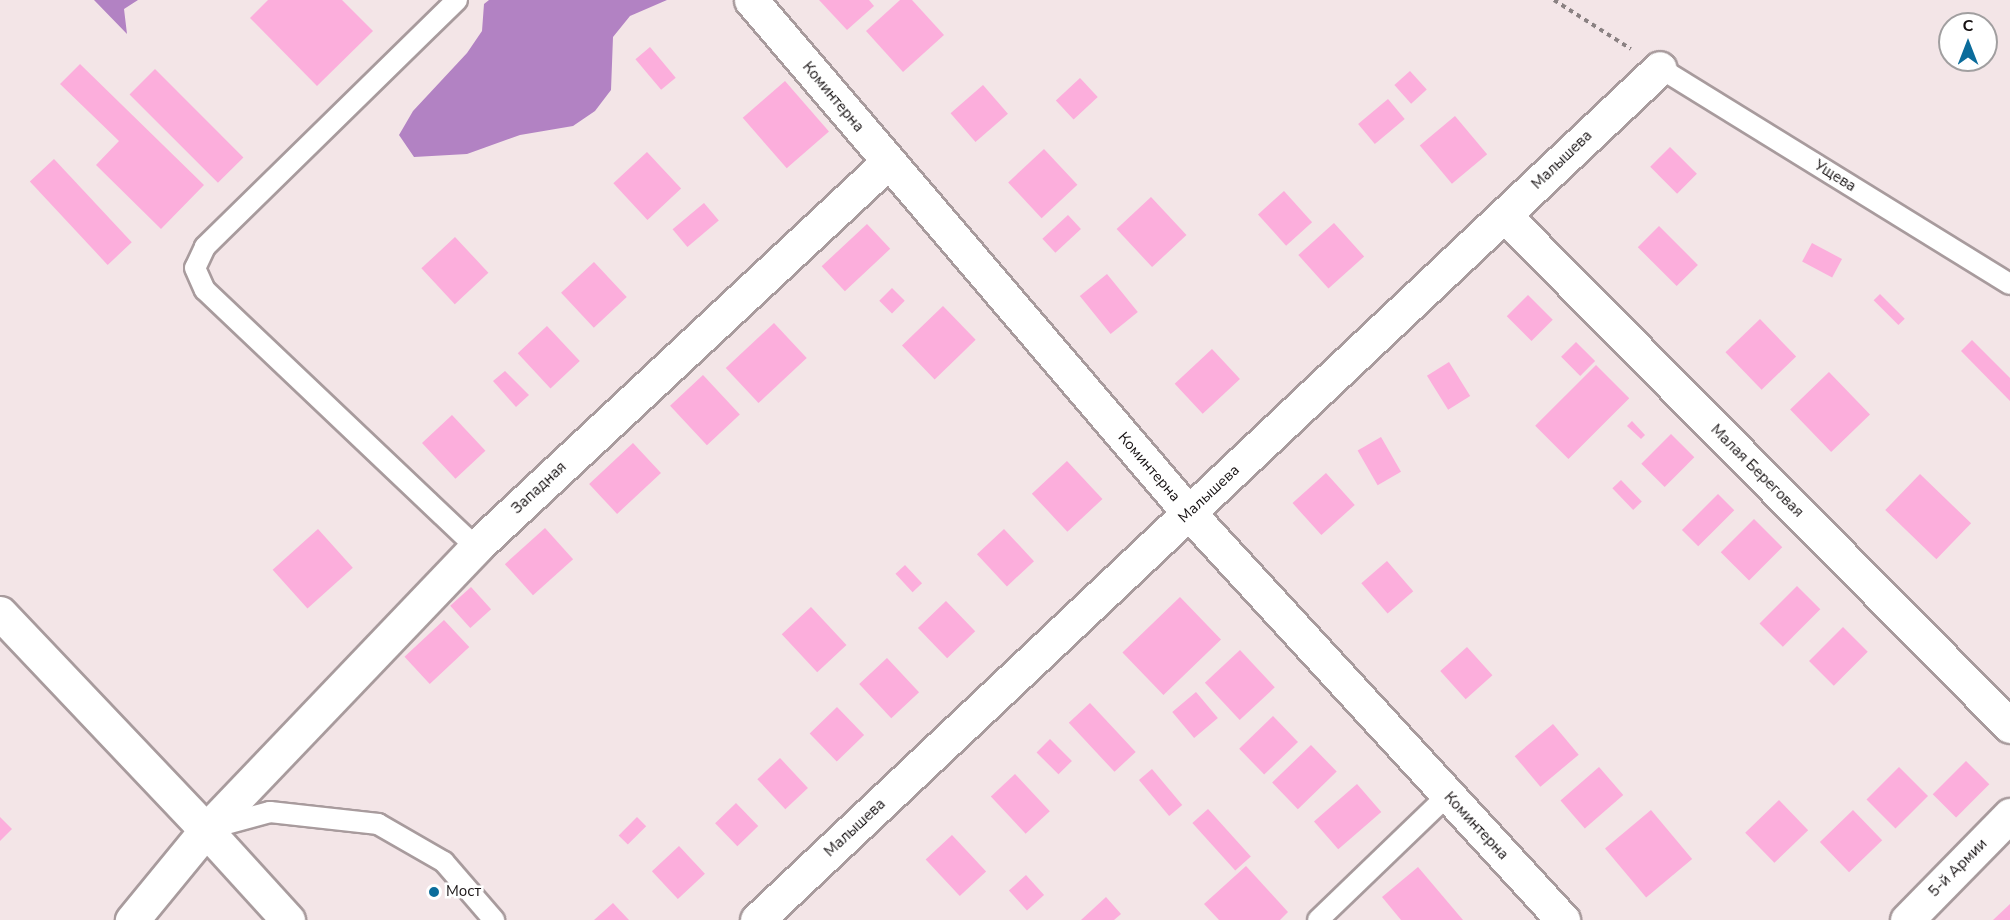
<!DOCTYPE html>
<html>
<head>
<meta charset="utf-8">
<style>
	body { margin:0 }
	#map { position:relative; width:2010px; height:920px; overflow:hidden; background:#f3e5e7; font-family:"Nunito Sans",sans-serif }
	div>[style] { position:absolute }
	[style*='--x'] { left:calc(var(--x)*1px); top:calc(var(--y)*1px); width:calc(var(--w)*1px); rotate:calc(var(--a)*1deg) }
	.water>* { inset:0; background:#b282c3 }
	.building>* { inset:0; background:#fcaedc; transform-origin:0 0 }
	.path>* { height:4px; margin-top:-2px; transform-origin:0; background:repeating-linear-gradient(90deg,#8a8182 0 4.5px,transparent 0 9px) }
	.roads { filter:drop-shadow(2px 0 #a89b9d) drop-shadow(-2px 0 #a89b9d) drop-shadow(0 2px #a89b9d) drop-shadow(0 -2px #a89b9d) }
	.service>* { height:20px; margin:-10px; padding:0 10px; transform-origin:10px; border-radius:10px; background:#fff }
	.minor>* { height:33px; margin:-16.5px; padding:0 16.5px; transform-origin:16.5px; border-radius:16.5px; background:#fff }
	.secondary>* { height:33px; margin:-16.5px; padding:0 16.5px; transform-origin:16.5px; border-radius:16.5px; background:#fff }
	.trunk>* { height:33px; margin:-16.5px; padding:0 16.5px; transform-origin:16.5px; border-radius:16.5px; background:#fff }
	.dots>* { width:16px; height:16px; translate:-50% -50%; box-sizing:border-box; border:3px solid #fff; border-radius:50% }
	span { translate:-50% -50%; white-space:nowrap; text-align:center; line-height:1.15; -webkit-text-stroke:5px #fff; paint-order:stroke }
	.street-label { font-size:15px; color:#151011 }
	.poi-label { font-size:15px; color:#151011 }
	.left { translate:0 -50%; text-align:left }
	.north { position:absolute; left:1938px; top:12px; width:60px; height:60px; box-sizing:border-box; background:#fff; border:2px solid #a19fa0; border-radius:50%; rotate:0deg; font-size:16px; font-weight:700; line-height:24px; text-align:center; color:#151011 }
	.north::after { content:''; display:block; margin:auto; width:21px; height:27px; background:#0b6c9b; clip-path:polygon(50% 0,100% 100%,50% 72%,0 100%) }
</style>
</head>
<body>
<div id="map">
	<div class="water">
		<div style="clip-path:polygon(94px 0,138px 0,124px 9px,127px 34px)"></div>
		<div style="clip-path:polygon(489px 0,667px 0,630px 16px,613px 37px,611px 90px,595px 111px,573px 126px,520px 135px,467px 154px,414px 157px,399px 135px,413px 111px,467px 53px,482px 31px,484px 4px)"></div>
	</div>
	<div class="building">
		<div style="clip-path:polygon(268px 0,342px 0,373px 31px,317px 86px,250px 18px)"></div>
		<div style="clip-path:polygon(819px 0,869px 0,874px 6px,847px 30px)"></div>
		<div style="clip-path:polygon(900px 0,912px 0,944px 35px,903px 72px,866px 31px)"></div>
		<div style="left:650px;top:47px;width:40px;height:19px;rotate:50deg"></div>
		<div style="clip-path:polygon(80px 64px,204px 185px,161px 229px,96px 165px,119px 141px,60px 84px)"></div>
		<div style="left:155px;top:69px;width:125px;height:36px;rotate:45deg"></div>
		<div style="left:1410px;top:71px;width:25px;height:21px;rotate:48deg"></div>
		<div style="left:1080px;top:78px;width:26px;height:33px;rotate:47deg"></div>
		<div style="left:785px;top:81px;width:67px;height:56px;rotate:49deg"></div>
		<div style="left:983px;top:85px;width:38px;height:43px;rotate:49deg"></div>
		<div style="left:1388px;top:99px;width:26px;height:39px;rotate:50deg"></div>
		<div style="left:1455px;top:116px;width:50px;height:46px;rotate:50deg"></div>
		<div style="left:1670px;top:147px;width:38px;height:28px;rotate:45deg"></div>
		<div style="left:1044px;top:149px;width:49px;height:49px;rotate:47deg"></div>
		<div style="left:647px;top:152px;width:50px;height:46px;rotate:47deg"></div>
		<div style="left:54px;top:159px;width:114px;height:33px;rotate:47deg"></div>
		<div style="left:1284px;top:191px;width:42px;height:35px;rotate:48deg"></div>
		<div style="left:1151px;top:197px;width:52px;height:47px;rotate:47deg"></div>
		<div style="left:704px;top:203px;width:23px;height:41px;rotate:50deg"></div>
		<div style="left:1068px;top:215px;width:19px;height:35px;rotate:47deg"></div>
		<div style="left:1334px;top:223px;width:45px;height:48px;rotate:48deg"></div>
		<div style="left:867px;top:224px;width:34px;height:62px;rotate:47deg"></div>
		<div style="left:1659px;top:226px;width:55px;height:30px;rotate:45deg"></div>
		<div style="left:455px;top:237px;width:49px;height:46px;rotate:47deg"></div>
		<div style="left:1812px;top:243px;width:34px;height:21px;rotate:28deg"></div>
		<div style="left:594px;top:262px;width:48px;height:45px;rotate:47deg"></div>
		<div style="left:1107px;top:274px;width:49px;height:35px;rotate:51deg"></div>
		<div style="left:892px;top:288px;width:18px;height:18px;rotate:45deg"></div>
		<div style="left:1880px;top:294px;width:35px;height:9px;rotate:45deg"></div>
		<div style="left:1528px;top:295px;width:35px;height:30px;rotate:45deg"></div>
		<div style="left:943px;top:306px;width:47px;height:57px;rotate:46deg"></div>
		<div style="left:1760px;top:319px;width:52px;height:48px;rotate:46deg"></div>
		<div style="left:774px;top:323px;width:48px;height:66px;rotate:47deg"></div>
		<div style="left:547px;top:326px;width:48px;height:40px;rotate:47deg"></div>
		<div style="clip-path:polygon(1972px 340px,2010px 378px,2010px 401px,1961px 351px)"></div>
		<div style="left:1576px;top:342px;width:27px;height:21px;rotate:45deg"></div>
		<div style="left:1212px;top:349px;width:41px;height:51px;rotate:47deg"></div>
		<div style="left:1449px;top:362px;width:40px;height:26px;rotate:58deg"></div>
		<div style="left:1596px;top:365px;width:47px;height:86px;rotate:45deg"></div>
		<div style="clip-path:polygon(505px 371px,529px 395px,516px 407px,493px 381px)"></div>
		<div style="left:1829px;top:372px;width:59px;height:54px;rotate:46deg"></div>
		<div style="left:703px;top:375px;width:54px;height:45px;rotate:47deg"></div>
		<div style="left:452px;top:415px;width:49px;height:41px;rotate:47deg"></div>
		<div style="clip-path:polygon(1632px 421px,1645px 435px,1641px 439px,1627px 426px)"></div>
		<div style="left:1671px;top:434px;width:33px;height:42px;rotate:45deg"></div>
		<div style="left:1381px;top:437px;width:40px;height:27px;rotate:60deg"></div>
		<div style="left:633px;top:443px;width:41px;height:60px;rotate:47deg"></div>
		<div style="left:1067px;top:461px;width:52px;height:48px;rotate:47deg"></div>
		<div style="left:1326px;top:473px;width:43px;height:45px;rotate:48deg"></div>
		<div style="left:1920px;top:474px;width:71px;height:50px;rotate:44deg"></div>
		<div style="left:1621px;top:480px;width:30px;height:12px;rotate:46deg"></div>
		<div style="left:1718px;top:494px;width:23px;height:51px;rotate:45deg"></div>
		<div style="left:1754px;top:519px;width:40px;height:47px;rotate:45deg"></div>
		<div style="left:545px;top:528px;width:42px;height:54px;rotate:48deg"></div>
		<div style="left:318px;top:529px;width:52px;height:61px;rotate:48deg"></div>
		<div style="left:1004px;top:529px;width:44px;height:37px;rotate:47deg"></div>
		<div style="left:1387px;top:561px;width:40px;height:34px;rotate:49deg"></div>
		<div style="left:905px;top:565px;width:25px;height:13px;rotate:47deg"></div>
		<div style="left:1797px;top:586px;width:33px;height:53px;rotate:45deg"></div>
		<div style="left:471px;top:587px;width:30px;height:28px;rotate:48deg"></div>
		<div style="left:1180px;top:597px;width:59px;height:80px;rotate:46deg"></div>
		<div style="left:946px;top:601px;width:42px;height:39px;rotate:46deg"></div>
		<div style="left:811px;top:607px;width:52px;height:40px;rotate:47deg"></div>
		<div style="left:444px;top:620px;width:37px;height:54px;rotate:47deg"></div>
		<div style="left:1843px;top:627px;width:35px;height:48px;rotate:45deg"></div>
		<div style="left:1467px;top:647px;width:38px;height:36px;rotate:48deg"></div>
		<div style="left:1240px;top:650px;width:51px;height:48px;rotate:47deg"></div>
		<div style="left:887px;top:658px;width:47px;height:38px;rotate:47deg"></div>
		<div style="left:1196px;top:692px;width:34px;height:31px;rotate:50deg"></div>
		<div style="left:1090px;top:703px;width:67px;height:29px;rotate:47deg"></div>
		<div style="left:837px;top:707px;width:39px;height:38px;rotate:46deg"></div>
		<div style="left:1273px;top:716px;width:36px;height:47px;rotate:46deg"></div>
		<div style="left:1553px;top:724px;width:40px;height:50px;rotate:50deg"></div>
		<div style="left:1050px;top:739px;width:31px;height:19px;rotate:45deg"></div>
		<div style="left:1311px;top:745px;width:37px;height:54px;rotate:46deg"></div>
		<div style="left:780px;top:758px;width:41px;height:31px;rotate:47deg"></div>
		<div style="left:1966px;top:761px;width:33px;height:47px;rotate:45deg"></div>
		<div style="left:1599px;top:767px;width:37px;height:51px;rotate:49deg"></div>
		<div style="left:1899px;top:767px;width:41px;height:46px;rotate:45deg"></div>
		<div style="left:1152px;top:769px;width:47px;height:17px;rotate:50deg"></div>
		<div style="left:1015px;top:774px;width:51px;height:33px;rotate:47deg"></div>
		<div style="left:1357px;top:784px;width:37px;height:57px;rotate:49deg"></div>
		<div style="left:1779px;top:800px;width:42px;height:47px;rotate:46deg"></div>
		<div style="left:736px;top:803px;width:32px;height:29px;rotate:46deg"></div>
		<div style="left:1208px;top:809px;width:64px;height:21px;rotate:48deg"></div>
		<div style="left:1651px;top:810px;width:64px;height:60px;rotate:50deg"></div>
		<div style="left:1853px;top:810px;width:42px;height:46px;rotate:46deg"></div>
		<div style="clip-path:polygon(0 817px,12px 829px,0 841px)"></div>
		<div style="left:637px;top:817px;width:13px;height:26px;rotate:45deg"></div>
		<div style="left:952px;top:835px;width:50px;height:36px;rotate:47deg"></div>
		<div style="left:679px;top:846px;width:38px;height:37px;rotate:47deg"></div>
		<div style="clip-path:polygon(1246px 866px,1288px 912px,1280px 920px,1219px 920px,1204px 904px)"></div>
		<div style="clip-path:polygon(1418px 867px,1463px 920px,1401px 920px,1382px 897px)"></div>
		<div style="left:1026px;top:875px;width:27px;height:23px;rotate:48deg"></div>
		<div style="clip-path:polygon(1106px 897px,1121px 914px,1114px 920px,1081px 920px)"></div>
		<div style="clip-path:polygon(613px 903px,629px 920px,594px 920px)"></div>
		<div style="clip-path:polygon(2010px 904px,2010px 920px,1993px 920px)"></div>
	</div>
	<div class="path">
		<div style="--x:1554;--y:0;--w:91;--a:32.5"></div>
	</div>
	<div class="roads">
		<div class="service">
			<div style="--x:457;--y:0;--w:353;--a:135.6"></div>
			<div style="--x:205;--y:247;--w:23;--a:115"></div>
			<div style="--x:195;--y:268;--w:24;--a:66"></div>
			<div style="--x:205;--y:290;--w:373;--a:43.5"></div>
			<div style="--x:1660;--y:68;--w:411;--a:31.7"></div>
			<div style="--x:211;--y:828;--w:61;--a:-15.2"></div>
			<div style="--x:270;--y:812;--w:109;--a:6.3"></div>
			<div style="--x:378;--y:824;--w:76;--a:29.9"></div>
			<div style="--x:444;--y:862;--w:77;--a:49.2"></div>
			<div style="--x:1318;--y:920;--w:180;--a:-43.9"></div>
		</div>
		<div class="minor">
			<div style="--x:751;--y:0;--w:675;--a:49.51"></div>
			<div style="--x:1189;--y:513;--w:553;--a:47.42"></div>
			<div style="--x:1504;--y:215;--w:719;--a:45.28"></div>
			<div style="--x:206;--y:830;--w:391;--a:-46.3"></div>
			<div style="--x:476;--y:547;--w:564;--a:-43.06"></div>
			<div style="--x:757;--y:920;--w:1241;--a:-43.34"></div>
			<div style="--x:1907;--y:920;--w:147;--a:-45.6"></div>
		</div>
		<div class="secondary">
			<div style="--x:206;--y:830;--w:122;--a:47.7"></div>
		</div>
		<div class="trunk">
			<div style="--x:0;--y:613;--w:299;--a:46.5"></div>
			<div style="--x:206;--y:830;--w:117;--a:129.4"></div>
		</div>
	</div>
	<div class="dots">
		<div style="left:434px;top:892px;background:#0b6c9b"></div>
	</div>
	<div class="street-label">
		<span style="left:833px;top:97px;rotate:50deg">Коминтерна</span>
		<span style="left:1562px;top:160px;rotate:-44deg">Малышева</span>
		<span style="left:1835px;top:176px;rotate:32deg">Ущева</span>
		<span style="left:1149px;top:467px;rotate:49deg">Коминтерна</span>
		<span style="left:1757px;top:471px;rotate:45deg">Малая Береговая</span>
		<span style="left:539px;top:488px;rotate:-43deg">Западная</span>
		<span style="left:1209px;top:494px;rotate:-43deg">Малышева</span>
		<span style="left:1476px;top:826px;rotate:47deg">Коминтерна</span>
		<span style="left:855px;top:828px;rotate:-43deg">Малышева</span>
		<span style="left:1958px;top:868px;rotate:-45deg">5-й Армии</span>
	</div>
	<div class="poi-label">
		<span class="left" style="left:446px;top:892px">Мост</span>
	</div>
	<div class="north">С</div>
</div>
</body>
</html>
